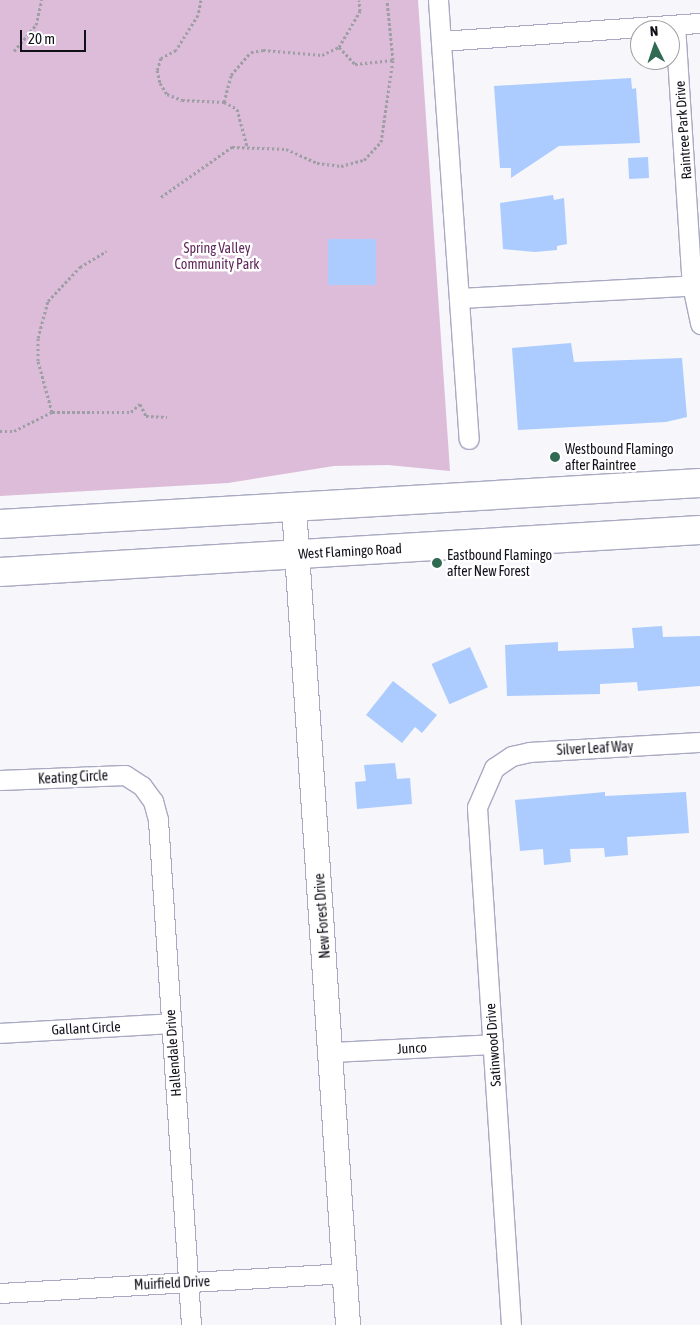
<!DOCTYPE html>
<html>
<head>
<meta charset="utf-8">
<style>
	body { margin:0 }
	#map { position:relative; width:700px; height:1325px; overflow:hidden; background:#f6f6fb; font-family:"Asap Condensed",sans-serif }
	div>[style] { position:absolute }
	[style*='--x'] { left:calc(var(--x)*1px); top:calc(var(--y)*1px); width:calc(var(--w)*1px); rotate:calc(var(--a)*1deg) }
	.green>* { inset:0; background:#dcbcd8 }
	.building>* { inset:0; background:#acccff; transform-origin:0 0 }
	.path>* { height:3px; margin-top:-1.5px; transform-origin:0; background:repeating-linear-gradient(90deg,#9e9ea5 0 2.5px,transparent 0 5px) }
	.roads { filter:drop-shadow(1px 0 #a9aac2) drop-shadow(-1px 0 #a9aac2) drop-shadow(0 1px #a9aac2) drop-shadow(0 -1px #a9aac2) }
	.minor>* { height:19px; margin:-9.5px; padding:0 9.5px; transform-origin:9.5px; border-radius:9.5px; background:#fff }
	.tertiary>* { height:24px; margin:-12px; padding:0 12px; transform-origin:12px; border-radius:12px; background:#fff }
	.primary>* { height:28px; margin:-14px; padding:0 14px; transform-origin:14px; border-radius:14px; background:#fff }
	.dots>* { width:14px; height:14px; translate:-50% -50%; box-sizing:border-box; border:2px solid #fff; border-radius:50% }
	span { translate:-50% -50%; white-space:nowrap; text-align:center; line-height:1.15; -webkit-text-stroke:5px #fff; paint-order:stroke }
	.street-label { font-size:14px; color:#11111a }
	.park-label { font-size:14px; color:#61285c }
	.poi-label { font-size:14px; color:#11111a }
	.left { translate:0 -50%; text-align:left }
	.north { position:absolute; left:630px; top:20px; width:50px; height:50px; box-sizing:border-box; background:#fff; border:1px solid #a0a0a3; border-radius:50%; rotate:356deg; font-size:14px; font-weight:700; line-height:20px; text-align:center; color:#11111a }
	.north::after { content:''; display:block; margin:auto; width:18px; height:22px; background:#316a53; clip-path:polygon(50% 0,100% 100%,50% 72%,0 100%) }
	.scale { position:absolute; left:20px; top:30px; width:66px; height:22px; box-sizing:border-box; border:2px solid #11111a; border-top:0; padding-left:6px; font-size:15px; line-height:18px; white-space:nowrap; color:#11111a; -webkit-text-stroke:4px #fff; paint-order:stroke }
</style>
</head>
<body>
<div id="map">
	<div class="green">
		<div style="clip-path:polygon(0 0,418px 0,450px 471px,388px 465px,334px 466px,228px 483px,0 496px)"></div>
	</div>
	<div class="building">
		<div style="clip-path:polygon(631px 78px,632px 89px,636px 88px,640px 143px,559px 146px,511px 178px,511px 168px,500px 168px,494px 86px)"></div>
		<div style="left:648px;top:157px;width:21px;height:20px;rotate:87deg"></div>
		<div style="clip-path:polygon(553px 195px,554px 200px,564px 198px,567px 244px,557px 246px,557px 250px,535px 252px,503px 249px,500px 203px)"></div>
		<div style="left:376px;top:239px;width:46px;height:48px;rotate:90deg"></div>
		<div style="clip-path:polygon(571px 343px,574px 362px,682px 358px,687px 417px,666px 422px,518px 430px,512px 348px)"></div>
		<div style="clip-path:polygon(662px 626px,663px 637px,700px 636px,700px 686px,638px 691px,637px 682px,600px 684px,600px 694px,507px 696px,505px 645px,558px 642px,558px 651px,634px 648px,632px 628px)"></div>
		<div style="left:470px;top:647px;width:44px;height:42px;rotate:66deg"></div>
		<div style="clip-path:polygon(393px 681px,437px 715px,422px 733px,415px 727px,402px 743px,366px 715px)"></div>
		<div style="clip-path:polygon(395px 763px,397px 779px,410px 778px,412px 804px,357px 809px,355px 782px,366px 781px,364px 765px)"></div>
		<div style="clip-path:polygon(605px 792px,605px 796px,686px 792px,689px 833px,627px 837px,628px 855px,605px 857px,604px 848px,570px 849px,571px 862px,544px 865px,543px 849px,520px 851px,515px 800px)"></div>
	</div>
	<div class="path">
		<div style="--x:201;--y:0;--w:15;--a:101"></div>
		<div style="--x:198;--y:15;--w:41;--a:122.2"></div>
		<div style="--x:176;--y:50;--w:17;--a:152"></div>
		<div style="--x:161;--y:58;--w:13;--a:108"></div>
		<div style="--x:157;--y:70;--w:13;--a:77"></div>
		<div style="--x:160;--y:83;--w:13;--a:58"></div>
		<div style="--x:167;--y:94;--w:16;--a:22"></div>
		<div style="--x:182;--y:100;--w:42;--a:2.7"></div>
		<div style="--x:224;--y:102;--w:15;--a:28"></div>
		<div style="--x:237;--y:109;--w:38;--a:75"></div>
		<div style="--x:339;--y:47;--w:23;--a:47"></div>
		<div style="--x:355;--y:64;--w:38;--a:-6"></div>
		<div style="--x:14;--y:51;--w:34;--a:-50"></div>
		<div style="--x:36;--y:25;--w:26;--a:-77"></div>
		<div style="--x:224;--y:102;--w:28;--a:-75"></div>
		<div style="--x:231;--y:75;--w:30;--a:-49"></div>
		<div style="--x:251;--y:52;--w:12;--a:-9"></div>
		<div style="--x:263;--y:50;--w:59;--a:4.8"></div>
		<div style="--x:322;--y:55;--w:19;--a:-25"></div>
		<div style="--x:339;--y:47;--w:42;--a:-59.7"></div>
		<div style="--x:360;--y:11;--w:11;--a:-95"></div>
		<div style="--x:161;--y:197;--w:87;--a:-35.2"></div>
		<div style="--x:232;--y:147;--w:54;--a:2.1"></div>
		<div style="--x:286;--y:149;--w:34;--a:24"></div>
		<div style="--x:317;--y:163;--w:24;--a:7"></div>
		<div style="--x:341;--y:166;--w:24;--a:-15"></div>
		<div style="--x:364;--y:160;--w:25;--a:-47"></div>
		<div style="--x:381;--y:142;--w:83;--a:-81.7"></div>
		<div style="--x:393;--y:60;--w:60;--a:-95.7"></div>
		<div style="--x:52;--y:412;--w:53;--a:-105.4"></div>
		<div style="--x:38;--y:361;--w:23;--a:-90"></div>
		<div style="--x:38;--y:338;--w:38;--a:-75"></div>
		<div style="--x:48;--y:301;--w:47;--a:-46.7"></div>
		<div style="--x:80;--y:267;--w:31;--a:-31"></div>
		<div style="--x:0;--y:431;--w:14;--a:0"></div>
		<div style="--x:14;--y:431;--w:42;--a:-26.6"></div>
		<div style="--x:52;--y:412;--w:79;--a:0"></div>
		<div style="--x:131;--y:412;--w:12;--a:-42"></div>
		<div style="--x:140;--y:404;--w:13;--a:63"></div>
		<div style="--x:146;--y:416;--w:21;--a:3"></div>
	</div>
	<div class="roads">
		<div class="minor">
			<div style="--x:438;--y:0;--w:440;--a:86"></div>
			<div style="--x:675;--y:25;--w:261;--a:86.3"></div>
			<div style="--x:692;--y:285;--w:40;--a:78"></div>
			<div style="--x:441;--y:41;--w:260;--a:-4"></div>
			<div style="--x:460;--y:298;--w:240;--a:-3.1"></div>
			<div style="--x:0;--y:780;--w:125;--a:-2.3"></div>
			<div style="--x:125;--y:775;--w:20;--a:33"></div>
			<div style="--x:142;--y:786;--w:19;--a:54"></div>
			<div style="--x:153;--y:801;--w:20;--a:75"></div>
			<div style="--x:158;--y:820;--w:506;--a:86.26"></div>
			<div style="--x:0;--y:1033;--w:171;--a:-3.3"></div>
			<div style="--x:331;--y:1052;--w:162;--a:-2.8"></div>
			<div style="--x:0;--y:1293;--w:346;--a:-3.3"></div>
			<div style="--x:511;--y:1325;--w:519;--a:-93.76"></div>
			<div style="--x:477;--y:807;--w:43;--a:-66.4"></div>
			<div style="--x:494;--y:768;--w:22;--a:-34"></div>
			<div style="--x:512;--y:756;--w:18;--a:-13"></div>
			<div style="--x:530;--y:752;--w:170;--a:-3.4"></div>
		</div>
		<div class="tertiary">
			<div style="--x:294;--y:507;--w:820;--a:86.22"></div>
		</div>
		<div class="primary">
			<div style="--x:0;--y:524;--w:701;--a:-3.35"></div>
			<div style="--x:0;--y:572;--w:701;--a:-3.43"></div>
		</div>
	</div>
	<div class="dots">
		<div style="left:555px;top:457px;background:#316a53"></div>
		<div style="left:437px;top:563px;background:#316a53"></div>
	</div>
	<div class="street-label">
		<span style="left:683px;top:130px;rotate:-94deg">Raintree Park Drive</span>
		<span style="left:350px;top:551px;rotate:-3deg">West Flamingo Road</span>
		<span style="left:595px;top:748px;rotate:-3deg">Silver Leaf Way</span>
		<span style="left:73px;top:777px;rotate:-3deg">Keating Circle</span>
		<span style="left:322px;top:916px;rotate:-94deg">New Forest Drive</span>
		<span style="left:86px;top:1028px;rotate:-3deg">Gallant Circle</span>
		<span style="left:493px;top:1045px;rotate:-94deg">Satinwood Drive</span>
		<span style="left:412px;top:1048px;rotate:-3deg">Junco</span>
		<span style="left:173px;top:1053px;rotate:-94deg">Hallendale Drive</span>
		<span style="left:172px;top:1283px;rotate:-3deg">Muirfield Drive</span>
	</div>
	<div class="park-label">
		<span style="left:217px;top:256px">Spring Valley<br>Community Park</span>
	</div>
	<div class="poi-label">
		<span class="left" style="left:565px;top:457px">Westbound Flamingo<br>after Raintree</span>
		<span class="left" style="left:447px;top:563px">Eastbound Flamingo<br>after New Forest</span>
	</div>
	<div class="north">N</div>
	<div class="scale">20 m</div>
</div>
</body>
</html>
